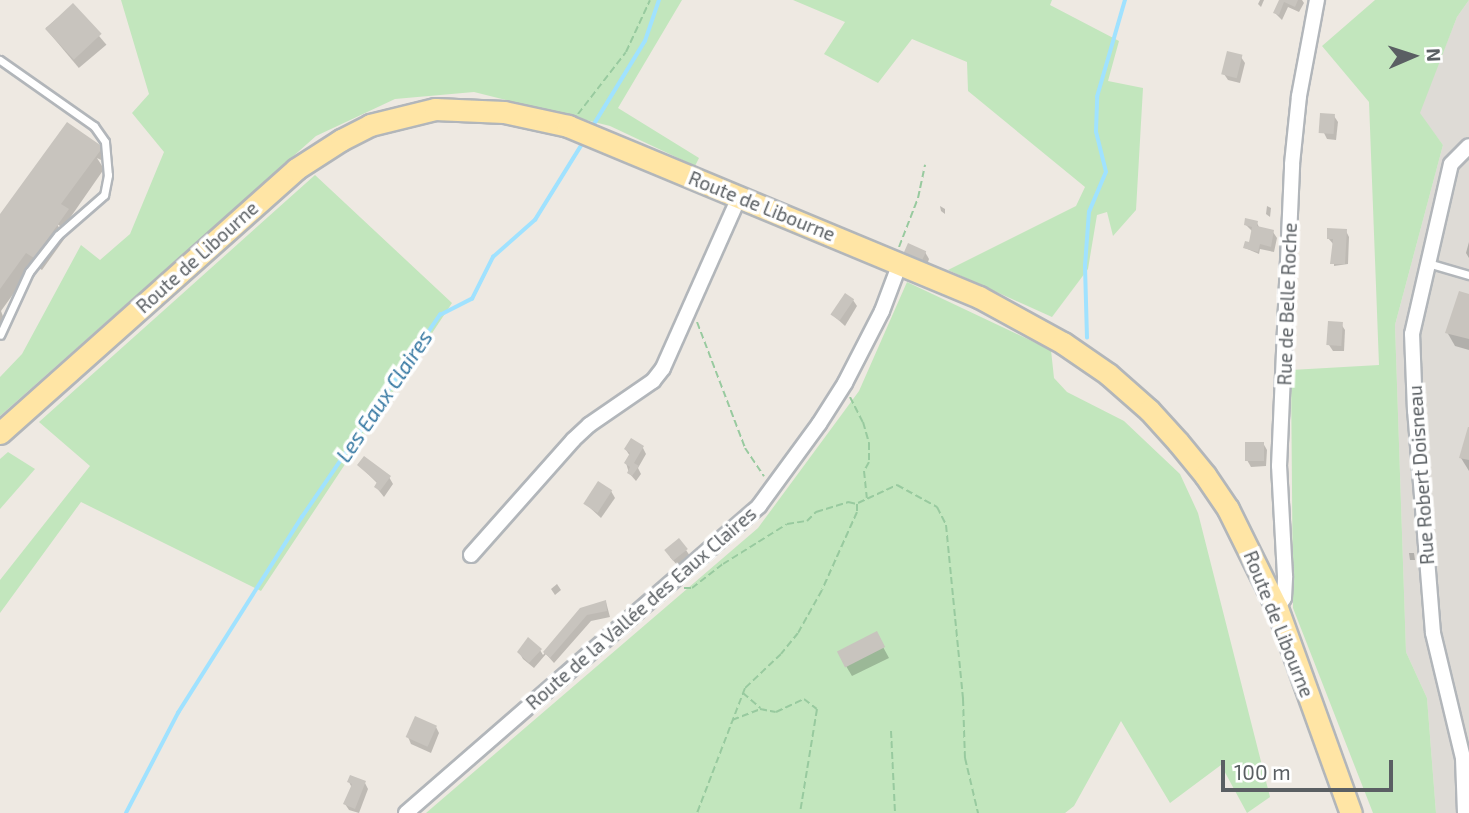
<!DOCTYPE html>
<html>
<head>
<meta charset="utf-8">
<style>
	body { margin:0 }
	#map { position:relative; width:1469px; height:813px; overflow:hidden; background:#eee9e2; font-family:"Exo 2",sans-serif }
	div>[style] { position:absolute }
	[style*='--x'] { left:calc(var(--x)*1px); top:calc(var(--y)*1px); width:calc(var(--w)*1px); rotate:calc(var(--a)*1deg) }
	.industrial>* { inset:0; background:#dedbd6 }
	.green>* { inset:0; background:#c2e6bd }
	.shadow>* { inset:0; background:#0003; transform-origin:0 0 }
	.stream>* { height:3.5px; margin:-1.75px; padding:0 1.75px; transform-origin:1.75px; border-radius:1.75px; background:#a0e2ff }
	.building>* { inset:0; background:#c8c4be; transform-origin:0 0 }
	.path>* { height:2px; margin-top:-1px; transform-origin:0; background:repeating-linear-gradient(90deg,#98ca9f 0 7px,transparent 0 10.5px) }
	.roads { filter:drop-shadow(2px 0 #b2b6ba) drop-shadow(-2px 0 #b2b6ba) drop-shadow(0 2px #b2b6ba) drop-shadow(0 -2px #b2b6ba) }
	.lane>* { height:7px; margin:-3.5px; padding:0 3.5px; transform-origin:3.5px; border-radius:3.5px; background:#fff }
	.street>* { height:14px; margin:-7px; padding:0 7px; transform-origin:7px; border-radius:7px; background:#fff }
	.primary>* { height:21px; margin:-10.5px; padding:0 10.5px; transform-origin:10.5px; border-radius:10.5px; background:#ffe5a5 }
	span { translate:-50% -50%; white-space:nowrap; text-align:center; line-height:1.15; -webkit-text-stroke:7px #fff; paint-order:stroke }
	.street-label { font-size:19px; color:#5a5f63 }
	.water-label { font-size:21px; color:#3678a2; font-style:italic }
	.north { position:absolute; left:1378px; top:21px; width:70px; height:70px; -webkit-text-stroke:5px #fff; paint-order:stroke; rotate:87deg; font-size:19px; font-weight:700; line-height:28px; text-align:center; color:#5a5f63 }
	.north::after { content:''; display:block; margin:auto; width:24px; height:32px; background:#5a5f63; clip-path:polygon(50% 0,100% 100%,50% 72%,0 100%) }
	.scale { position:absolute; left:1221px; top:760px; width:172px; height:32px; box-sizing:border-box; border:4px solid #5a5f63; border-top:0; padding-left:9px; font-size:21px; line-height:24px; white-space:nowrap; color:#5a5f63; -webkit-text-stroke:5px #fff; paint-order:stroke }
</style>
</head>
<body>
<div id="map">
	<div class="industrial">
		<div style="clip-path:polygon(1469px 0,1469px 813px,1436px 813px,1427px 698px,1406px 652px,1395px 325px,1443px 145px,1419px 113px,1457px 17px)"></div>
	</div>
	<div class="green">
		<div style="clip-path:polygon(121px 0,682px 0,618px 108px,699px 158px,695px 166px,610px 126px,474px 92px,395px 99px,316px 136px,0 416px,0 377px,22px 354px,81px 245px,100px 260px,130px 234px,164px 152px,132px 113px,149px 94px)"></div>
		<div style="clip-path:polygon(793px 0,1052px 0,1050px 5px,1119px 41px,1108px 81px,1143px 88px,1136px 210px,1113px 236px,1107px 212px,1097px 215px,1088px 269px,1052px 317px,948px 270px,1076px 206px,1085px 187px,968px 91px,967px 62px,912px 39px,878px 83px,824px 54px,845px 22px)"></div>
		<div style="clip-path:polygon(1375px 0,1469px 0,1457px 17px,1420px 113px,1443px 145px,1395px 325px,1406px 652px,1427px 698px,1436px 813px,1373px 813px,1293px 608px,1291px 370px,1379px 365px,1369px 102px,1322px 46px)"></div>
		<div style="clip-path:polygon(315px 175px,452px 303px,261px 591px,81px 502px,0 613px,0 580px,90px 466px,39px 422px)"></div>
		<div style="clip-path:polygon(907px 282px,1051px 350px,1054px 378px,1067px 392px,1124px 421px,1180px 474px,1198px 513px,1270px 797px,1247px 813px,1221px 765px,1170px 803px,1121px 721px,1074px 806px,1065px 813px,426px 813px,758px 528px,859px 391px)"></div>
		<div style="clip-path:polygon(8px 452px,35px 469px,0 509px,0 459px)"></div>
	</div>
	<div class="shadow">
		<div style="clip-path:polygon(1260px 0,1264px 0,1261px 7px,1258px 4px)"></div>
		<div style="clip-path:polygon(1281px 0,1302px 0,1304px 3px,1299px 12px,1288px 7px,1282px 20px,1275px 13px)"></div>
		<div style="left:73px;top:5px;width:52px;height:36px;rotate:50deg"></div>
		<div style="clip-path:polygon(1241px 57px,1245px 63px,1240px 83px,1228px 80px,1224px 74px)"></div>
		<div style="clip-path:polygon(1334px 116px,1338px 122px,1336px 140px,1327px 139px,1324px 133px)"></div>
		<div style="clip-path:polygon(101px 148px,105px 155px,101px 160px,97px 158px,104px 169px,63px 228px,57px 224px,65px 238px,42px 270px,34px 265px,1px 311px,4px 319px,0 323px,0 217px)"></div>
		<div style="clip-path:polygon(940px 206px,945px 209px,945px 214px,941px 211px)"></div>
		<div style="clip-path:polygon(1267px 206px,1271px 208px,1270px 217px,1266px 214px)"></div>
		<div style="clip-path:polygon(1257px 223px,1260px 229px,1273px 232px,1277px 238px,1274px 252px,1260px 249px,1259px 254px,1245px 248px,1250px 244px,1253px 232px,1246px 225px)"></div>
		<div style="clip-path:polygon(1346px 231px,1349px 237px,1348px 264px,1334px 266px,1334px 245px,1328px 238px)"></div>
		<div style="clip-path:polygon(1469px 242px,1469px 258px,1466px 253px)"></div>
		<div style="clip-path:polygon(925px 252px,929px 259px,926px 268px,909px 261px)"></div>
		<div style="clip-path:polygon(1469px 296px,1469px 350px,1455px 346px,1447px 332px)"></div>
		<div style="clip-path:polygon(853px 300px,857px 306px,845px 326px,834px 316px)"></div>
		<div style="clip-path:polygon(1341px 324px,1345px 330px,1344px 351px,1333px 351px,1329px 345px)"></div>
		<div style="clip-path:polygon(1469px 431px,1469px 471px,1461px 458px)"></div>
		<div style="clip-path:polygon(1263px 443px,1267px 450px,1266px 466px,1251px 467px,1247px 460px)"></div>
		<div style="clip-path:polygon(643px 448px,646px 454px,638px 468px,641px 474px,636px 481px,629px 473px,626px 463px,630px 456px,626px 450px)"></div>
		<div style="clip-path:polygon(359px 465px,389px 477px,393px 484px,384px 497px,376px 487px,378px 484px)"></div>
		<div style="clip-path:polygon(611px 491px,615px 498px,601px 518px,588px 506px)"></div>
		<div style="clip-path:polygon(686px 550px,690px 556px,678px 566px,670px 557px)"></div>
		<div style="clip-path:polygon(1409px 553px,1414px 553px,1415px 560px,1410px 560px)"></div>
		<div style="clip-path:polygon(557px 584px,561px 590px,555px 595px,551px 589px)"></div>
		<div style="clip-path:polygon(606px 602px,610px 617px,591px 621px,554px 663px,546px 654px,534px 668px,523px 659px,519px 652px,540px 650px,543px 655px,581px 609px)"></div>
		<div style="clip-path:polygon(876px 634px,889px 658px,852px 676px,846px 666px)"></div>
		<div style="clip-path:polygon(436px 727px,439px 733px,431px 753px,411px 744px,408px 737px)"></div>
		<div style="clip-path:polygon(349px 782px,365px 783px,368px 789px,359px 813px,349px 810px,345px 804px,352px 788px)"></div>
	</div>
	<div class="stream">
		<div style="--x:591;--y:129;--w:103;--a:-58.5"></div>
		<div style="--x:645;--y:41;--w:43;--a:-71.1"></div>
		<div style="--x:1087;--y:338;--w:72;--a:-91.6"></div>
		<div style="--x:1085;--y:266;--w:54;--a:-85.8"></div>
		<div style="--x:1089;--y:212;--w:43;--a:-67"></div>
		<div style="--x:1106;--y:172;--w:41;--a:-104"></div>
		<div style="--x:1096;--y:132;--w:35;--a:-88"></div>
		<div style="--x:1097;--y:97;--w:101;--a:-73.9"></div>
		<div style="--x:126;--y:813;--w:113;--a:-62.5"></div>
		<div style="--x:178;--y:713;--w:232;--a:-57.7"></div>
		<div style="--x:302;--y:517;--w:245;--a:-55.7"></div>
		<div style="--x:440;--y:315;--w:36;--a:-27"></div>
		<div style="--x:472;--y:299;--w:47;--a:-63.4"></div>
		<div style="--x:493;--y:257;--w:56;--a:-41.4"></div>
		<div style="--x:535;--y:220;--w:93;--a:-58.2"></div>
	</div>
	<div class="building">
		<div style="clip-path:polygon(1279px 0,1298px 0,1295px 7px,1284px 2px,1279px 15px,1273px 13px)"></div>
		<div style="left:73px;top:3px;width:42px;height:38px;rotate:47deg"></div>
		<div style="left:1227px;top:51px;width:16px;height:24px;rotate:14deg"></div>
		<div style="left:1320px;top:113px;width:15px;height:20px;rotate:4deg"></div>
		<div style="clip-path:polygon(67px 122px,103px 147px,61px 204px,69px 209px,34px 258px,26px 253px,0 289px,0 214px)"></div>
		<div style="clip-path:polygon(1245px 218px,1258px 221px,1257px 226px,1274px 230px,1271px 247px,1260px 244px,1258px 252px,1243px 248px,1245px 241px,1249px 242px,1252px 227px,1244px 225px)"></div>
		<div style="clip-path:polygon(1327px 228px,1347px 229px,1345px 264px,1330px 264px,1333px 239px,1327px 239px)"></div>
		<div style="left:908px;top:243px;width:20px;height:13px;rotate:24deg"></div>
		<div style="clip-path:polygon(1459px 291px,1469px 294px,1469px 339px,1445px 333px)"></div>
		<div style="left:845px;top:293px;width:11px;height:26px;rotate:34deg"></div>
		<div style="left:1328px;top:321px;width:15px;height:24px;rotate:4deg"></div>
		<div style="clip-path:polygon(1468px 427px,1469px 427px,1469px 460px,1459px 458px)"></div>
		<div style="clip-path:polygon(631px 438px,644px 446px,634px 463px,639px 466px,632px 476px,627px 473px,630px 467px,624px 463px,630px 453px,624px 449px)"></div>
		<div style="left:1245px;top:442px;width:19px;height:19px"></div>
		<div style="clip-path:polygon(364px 456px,391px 476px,380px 491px,374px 487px,377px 482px,357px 465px)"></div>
		<div style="left:598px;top:481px;width:17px;height:27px;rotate:33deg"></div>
		<div style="left:679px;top:538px;width:14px;height:19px;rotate:51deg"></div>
		<div style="clip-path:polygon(606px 600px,607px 611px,587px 615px,550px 658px,543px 652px,580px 608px)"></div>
		<div style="left:877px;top:631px;width:18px;height:45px;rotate:63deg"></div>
		<div style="clip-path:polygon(528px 637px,542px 649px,529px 663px,517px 652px)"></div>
		<div style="left:415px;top:716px;width:24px;height:23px;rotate:24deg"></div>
		<div style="clip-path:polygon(350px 775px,366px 781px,355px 809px,343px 804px,352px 784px,347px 782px)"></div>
	</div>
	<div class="path">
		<div style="--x:578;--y:114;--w:78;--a:-52.3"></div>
		<div style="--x:626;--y:52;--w:57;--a:-65.2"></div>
		<div style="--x:899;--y:247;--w:53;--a:-68.8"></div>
		<div style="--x:918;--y:198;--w:34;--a:-78"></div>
		<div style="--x:697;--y:322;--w:135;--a:69.1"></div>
		<div style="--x:745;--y:448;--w:34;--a:56"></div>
		<div style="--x:850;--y:397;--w:28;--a:63"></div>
		<div style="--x:863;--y:422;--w:22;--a:74"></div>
		<div style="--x:869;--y:443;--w:19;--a:90"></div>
		<div style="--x:869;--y:462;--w:10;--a:119"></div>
		<div style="--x:864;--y:471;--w:27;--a:84"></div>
		<div style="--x:858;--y:503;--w:43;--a:-24.8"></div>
		<div style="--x:897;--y:485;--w:46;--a:28.8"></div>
		<div style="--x:937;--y:507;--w:20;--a:63"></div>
		<div style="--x:946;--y:525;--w:175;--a:84.4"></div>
		<div style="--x:963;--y:699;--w:59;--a:88.1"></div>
		<div style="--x:965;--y:758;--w:57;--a:76.7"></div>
		<div style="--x:684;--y:588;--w:8;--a:0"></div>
		<div style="--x:692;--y:588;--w:39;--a:-38"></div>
		<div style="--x:723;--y:564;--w:75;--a:-32"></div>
		<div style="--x:787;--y:524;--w:20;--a:-9"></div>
		<div style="--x:807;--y:521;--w:13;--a:-45"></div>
		<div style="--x:816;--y:512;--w:34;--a:-17"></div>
		<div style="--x:848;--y:502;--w:9;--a:13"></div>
		<div style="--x:857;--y:504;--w:8;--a:90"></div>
		<div style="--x:857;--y:512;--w:85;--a:114.2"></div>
		<div style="--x:822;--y:590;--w:49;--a:119.2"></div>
		<div style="--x:798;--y:633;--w:27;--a:129"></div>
		<div style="--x:781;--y:654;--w:50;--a:136.6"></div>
		<div style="--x:745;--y:688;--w:134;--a:111"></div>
		<div style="--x:743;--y:693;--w:23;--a:41"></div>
		<div style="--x:732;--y:720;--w:30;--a:-21"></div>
		<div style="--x:760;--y:709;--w:16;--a:11"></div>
		<div style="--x:776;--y:712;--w:31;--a:-25"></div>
		<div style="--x:804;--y:699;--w:16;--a:38"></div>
		<div style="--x:817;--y:709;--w:105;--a:99.3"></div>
		<div style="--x:891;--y:731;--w:82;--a:87.2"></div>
	</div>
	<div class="roads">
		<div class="lane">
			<div style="--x:0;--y:60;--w:115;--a:35.1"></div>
			<div style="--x:94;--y:126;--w:19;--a:55"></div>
			<div style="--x:105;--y:142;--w:33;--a:85"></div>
			<div style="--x:108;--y:175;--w:20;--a:101"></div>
			<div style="--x:104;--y:195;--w:61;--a:139"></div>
			<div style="--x:58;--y:235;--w:47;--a:128.1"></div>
			<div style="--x:29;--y:272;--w:69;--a:114.7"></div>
			<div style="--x:1428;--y:263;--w:43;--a:16.3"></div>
		</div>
		<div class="street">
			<div style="--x:471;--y:555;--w:154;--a:-48.4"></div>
			<div style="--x:573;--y:440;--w:22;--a:-43"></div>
			<div style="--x:589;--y:425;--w:78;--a:-34.5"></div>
			<div style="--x:653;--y:381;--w:16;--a:-52"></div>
			<div style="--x:663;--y:368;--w:187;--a:-66"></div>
			<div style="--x:1277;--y:608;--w:12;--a:-55"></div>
			<div style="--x:1284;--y:598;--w:22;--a:-87"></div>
			<div style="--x:1285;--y:576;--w:110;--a:-93.1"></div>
			<div style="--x:1279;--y:466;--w:302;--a:-87.5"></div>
			<div style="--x:1292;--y:164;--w:68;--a:-84.1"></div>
			<div style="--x:1299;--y:96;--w:98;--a:-79.4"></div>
			<div style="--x:406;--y:813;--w:468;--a:-41"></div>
			<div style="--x:759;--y:506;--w:102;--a:-53.8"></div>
			<div style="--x:819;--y:424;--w:49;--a:-57.6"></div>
			<div style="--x:845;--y:383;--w:81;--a:-62.8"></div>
			<div style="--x:882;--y:311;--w:51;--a:-69.4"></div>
			<div style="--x:1465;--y:813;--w:55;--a:-92.1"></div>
			<div style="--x:1463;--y:758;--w:129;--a:-103.5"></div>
			<div style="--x:1433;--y:633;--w:223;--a:-94.6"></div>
			<div style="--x:1415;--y:411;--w:77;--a:-92.2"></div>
			<div style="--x:1412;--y:334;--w:174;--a:-77.1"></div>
			<div style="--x:1451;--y:164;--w:25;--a:-45"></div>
		</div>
		<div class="primary">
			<div style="--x:0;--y:433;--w:397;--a:-41.7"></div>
			<div style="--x:296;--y:169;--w:54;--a:-32.8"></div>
			<div style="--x:341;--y:140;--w:33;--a:-27"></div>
			<div style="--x:370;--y:125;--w:67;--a:-13.8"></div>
			<div style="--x:435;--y:109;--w:69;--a:2.5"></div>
			<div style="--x:504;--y:112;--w:66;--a:12.3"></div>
			<div style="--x:568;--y:126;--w:445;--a:22.6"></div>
			<div style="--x:979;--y:297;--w:96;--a:28.7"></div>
			<div style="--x:1063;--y:343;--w:55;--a:34.6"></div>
			<div style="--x:1108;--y:374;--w:55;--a:41.3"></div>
			<div style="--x:1149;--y:410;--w:43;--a:47.8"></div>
			<div style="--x:1178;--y:442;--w:43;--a:50.7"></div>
			<div style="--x:1205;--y:475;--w:41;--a:55.9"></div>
			<div style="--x:1228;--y:509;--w:110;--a:63.7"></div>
			<div style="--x:1277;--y:608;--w:218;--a:70.2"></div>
		</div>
	</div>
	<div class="street-label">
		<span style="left:762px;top:206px;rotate:22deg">Route de Libourne</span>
		<span style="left:197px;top:257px;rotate:-42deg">Route de Libourne</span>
		<span style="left:1287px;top:304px;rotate:-88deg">Rue de Belle Roche</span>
		<span style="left:1421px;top:475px;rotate:-94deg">Rue Robert Doisneau</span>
		<span style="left:641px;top:608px;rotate:-41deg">Route de la Vallée des Eaux Claires</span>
		<span style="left:1279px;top:624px;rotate:68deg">Route de Libourne</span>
	</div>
	<div class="water-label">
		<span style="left:384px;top:396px;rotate:-56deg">Les Eaux Claires</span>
	</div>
	<div class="north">N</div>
	<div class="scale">100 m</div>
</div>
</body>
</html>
